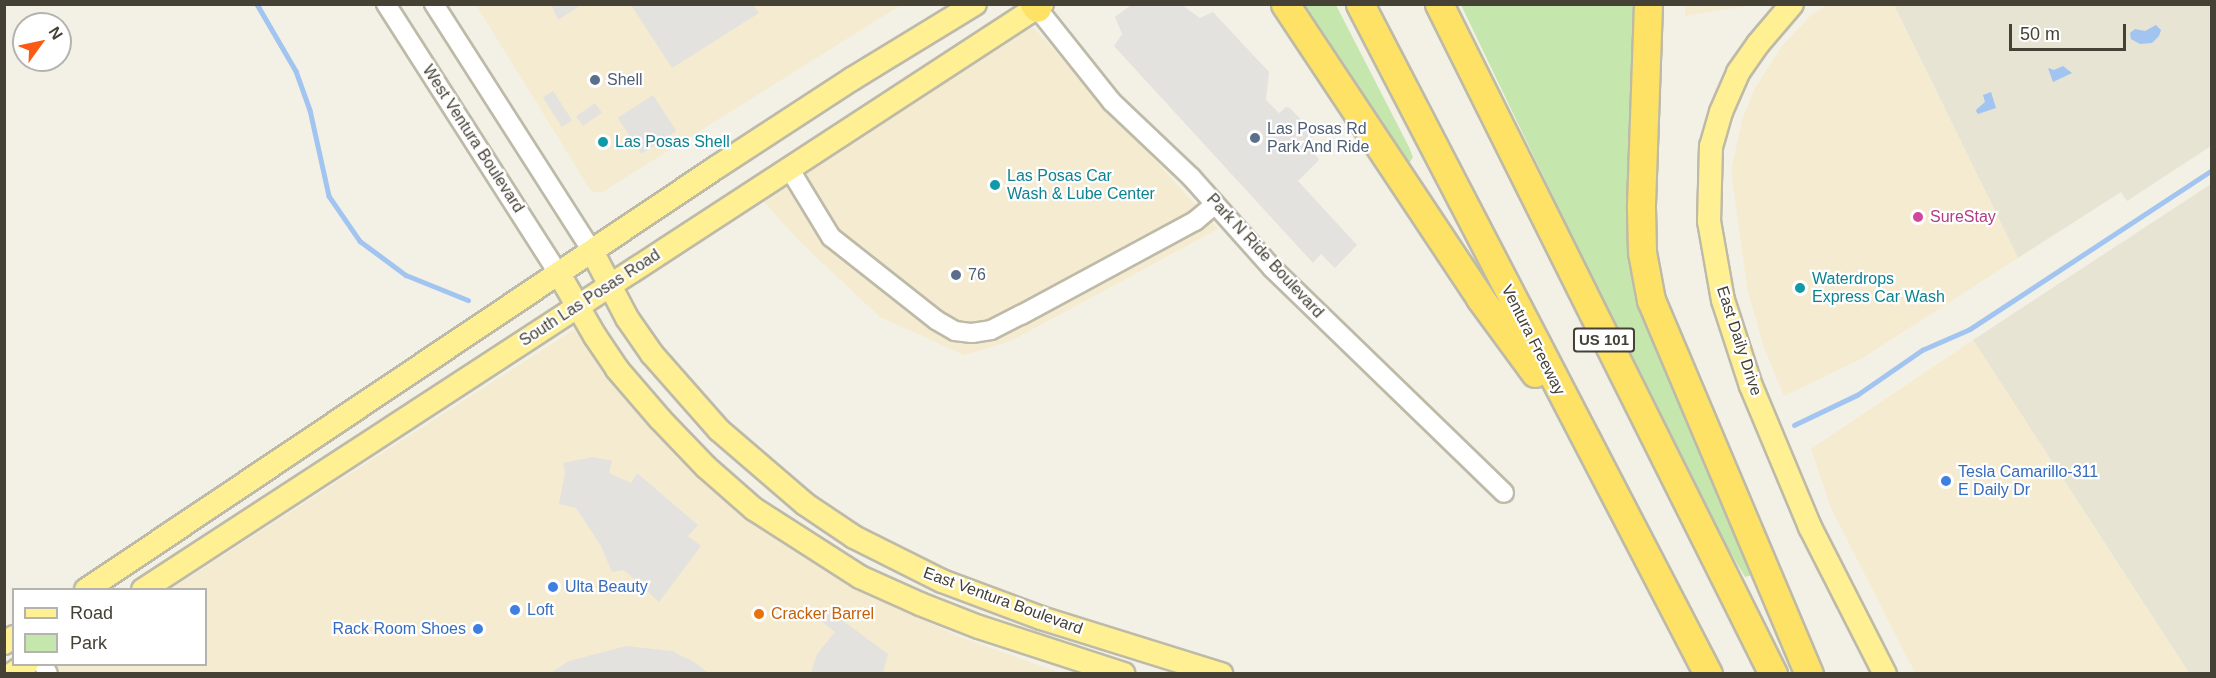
<!DOCTYPE html>
<html>
<head>
<meta charset="utf-8">
<style>
	body { margin:0 }
	#map { position:relative; width:2216px; height:678px; overflow:hidden; background:#f3f1e5; font-family:Arial,sans-serif }
	div>[style] { position:absolute }
	[style*='--x'] { left:calc(var(--x)*1px); top:calc(var(--y)*1px); width:calc(var(--w)*1px); rotate:calc(var(--a)*1deg) }
	.residential>* { inset:0; background:#e7e4d3 }
	.commercial>* { inset:0; background:#f5ebd0 }
	.green>* { inset:0; background:#c5e7ae }
	.parking>* { inset:0; background:#e3e2de; transform-origin:0 0 }
	.water>* { inset:0; background:#a1c4f0 }
	.stream>* { height:4.5px; margin:-2.25px; padding:0 2.25px; transform-origin:2.25px; border-radius:2.25px; background:#a1c4f0 }
	.roads { filter:drop-shadow(2px 0 #bebaa8) drop-shadow(-2px 0 #bebaa8) drop-shadow(0 2px #bebaa8) drop-shadow(0 -2px #bebaa8) }
	.minor>* { height:18px; margin:-9px; padding:0 9px; transform-origin:9px; border-radius:9px; background:#fff }
	.major>* { height:22px; margin:-11px; padding:0 11px; transform-origin:11px; border-radius:11px; background:#fef093 }
	.highway>* { height:27px; margin:-13.5px; padding:0 13.5px; transform-origin:13.5px; border-radius:13.5px; background:#fee265 }
	.dots>* { width:16px; height:16px; translate:-50% -50%; box-sizing:border-box; border:3px solid #fff; border-radius:50% }
	span { translate:-50% -50%; white-space:nowrap; text-align:center; line-height:1.15; -webkit-text-stroke:4.5px #fff; paint-order:stroke }
	.shield-label span { padding:2px 4px; background:#fff; border:2px solid; border-radius:4px; -webkit-text-stroke-width:0 }
	.shield-label { font-size:15px; color:#454135; font-weight:700 }
	.service-label { font-size:16px; color:#4e5e75 }
	.left { translate:0 -50%; text-align:left }
	.street-label { font-size:16px; color:#454135 }
	.culture-label { font-size:16px; color:#0d838f }
	.hotel-label { font-size:16px; color:#b23c85 }
	.shop-label { font-size:16px; color:#366cbe }
	.right { translate:-100% -50%; text-align:right }
	.food-label { font-size:16px; color:#c56008 }
	.frame { position:absolute; inset:0; border:6px solid #454135; pointer-events:none }
	.legend { position:absolute; left:12px; top:588px; width:195px; height:78px; box-sizing:border-box; background:#fff; border:2px solid #b5b3ae; margin:0; padding:8px 10px; list-style:none; font-size:18px; color:#454135 }
	.legend li { display:flex; align-items:center; gap:12px; height:30px }
	.legend b { width:30px; border:2px solid #b5b3ae }
	.north { position:absolute; left:12px; top:12px; width:60px; height:60px; box-sizing:border-box; background:#fff; border:2px solid #b5b3ae; border-radius:50%; rotate:57deg; font-size:16px; font-weight:700; line-height:24px; text-align:center; color:#454135 }
	.north::after { content:''; display:block; margin:auto; width:21px; height:27px; background:#fb5914; clip-path:polygon(50% 0,100% 100%,50% 72%,0 100%) }
	.scale { position:absolute; left:2009px; top:24px; width:117px; height:27px; box-sizing:border-box; border:3px solid #454135; border-top:0; padding-left:8px; font-size:18px; line-height:21px; white-space:nowrap; color:#454135; -webkit-text-stroke:4px #fff; paint-order:stroke }
</style>
</head>
<body>
<div id="map">
	<div class="residential">
		<div style="clip-path:polygon(1894px 5px,2211px 5px,2211px 146px,2127px 201px,2121px 192px,2018px 258px)"></div>
		<div style="clip-path:polygon(2211px 184px,2211px 673px,2189px 673px,1973px 340px)"></div>
	</div>
	<div class="commercial">
		<div style="clip-path:polygon(476px 5px,901px 5px,601px 193px,591px 191px)"></div>
		<div style="clip-path:polygon(1685px 5px,1685px 4px,1753px 5px,1685px 16px)"></div>
		<div style="clip-path:polygon(1827px 5px,1894px 5px,2018px 258px,1861px 359px,1784px 396px,1764px 348px,1747px 288px,1731px 170px,1742px 120px,1755px 88px,1782px 46px,1811px 15px)"></div>
		<div style="clip-path:polygon(1033px 27px,1218px 229px,1011px 341px,964px 355px,880px 317px,800px 242px,762px 200px)"></div>
		<div style="clip-path:polygon(578px 327px,729px 498px,845px 581px,957px 636px,1061px 673px,62px 674px,57px 665px,206px 664px,206px 590px,171px 589px)"></div>
		<div style="clip-path:polygon(1973px 340px,2189px 673px,1915px 673px,1831px 508px,1811px 449px)"></div>
	</div>
	<div class="green">
		<div style="clip-path:polygon(1296px 5px,1336px 5px,1409px 147px,1413px 157px,1409px 164px,1405px 164px)"></div>
		<div style="clip-path:polygon(1461px 5px,1636px 5px,1629px 213px,1757px 574px,1745px 577px,1722px 538px,1611px 317px)"></div>
	</div>
	<div class="parking">
		<div style="clip-path:polygon(551px 4px,581px 4px,581px 5px,558px 20px)"></div>
		<div style="clip-path:polygon(631px 5px,753px 5px,759px 13px,672px 68px)"></div>
		<div style="clip-path:polygon(1131px 5px,1182px 5px,1200px 18px,1213px 12px,1269px 72px,1266px 100px,1279px 113px,1286px 107px,1290px 108px,1315px 135px,1307px 143px,1319px 160px,1298px 181px,1357px 245px,1335px 268px,1321px 254px,1313px 263px,1114px 46px,1122px 34px,1115px 17px)"></div>
		<div style="left:553px;top:91px;width:35px;height:12px;rotate:57deg"></div>
		<div style="left:653px;top:95px;width:43px;height:42px;rotate:57deg"></div>
		<div style="left:595px;top:103px;width:12px;height:23px;rotate:55deg"></div>
		<div style="clip-path:polygon(593px 457px,612px 461px,609px 473px,631px 483px,637px 473px,698px 525px,688px 536px,701px 546px,659px 602px,624px 570px,612px 572px,601px 546px,576px 508px,559px 504px,565px 473px,563px 463px)"></div>
		<div style="clip-path:polygon(827px 609px,888px 654px,883px 673px,811px 673px,817px 654px,835px 632px,819px 619px)"></div>
		<div style="clip-path:polygon(626px 646px,672px 651px,696px 663px,708px 673px,550px 673px,569px 661px)"></div>
	</div>
	<div class="water">
		<div style="clip-path:polygon(2156px 25px,2161px 30px,2159px 36px,2152px 43px,2140px 44px,2131px 39px,2130px 33px,2135px 29px,2145px 31px)"></div>
		<div style="clip-path:polygon(2063px 66px,2072px 73px,2053px 82px,2048px 68px,2054px 70px)"></div>
		<div style="clip-path:polygon(1991px 92px,1996px 108px,1978px 114px,1976px 111px,1977px 109px,1985px 102px,1983px 95px)"></div>
	</div>
	<div class="stream">
		<div style="--x:257;--y:4;--w:78;--a:59.8"></div>
		<div style="--x:296;--y:71;--w:41;--a:70.3"></div>
		<div style="--x:310;--y:110;--w:88;--a:77.5"></div>
		<div style="--x:329;--y:196;--w:55;--a:55.4"></div>
		<div style="--x:360;--y:241;--w:57;--a:36.5"></div>
		<div style="--x:406;--y:275;--w:67;--a:22"></div>
		<div style="--x:1794;--y:425;--w:70;--a:-25.5"></div>
		<div style="--x:1857;--y:395;--w:79;--a:-34.7"></div>
		<div style="--x:1922;--y:350;--w:52;--a:-23.6"></div>
		<div style="--x:1970;--y:329;--w:290;--a:-33.3"></div>
	</div>
	<div class="roads">
		<div class="minor">
			<div style="--x:386;--y:4;--w:321;--a:57.4"></div>
			<div style="--x:434;--y:4;--w:293;--a:57.4"></div>
			<div style="--x:1037;--y:8;--w:120;--a:51.4"></div>
			<div style="--x:1112;--y:102;--w:109;--a:43.5"></div>
			<div style="--x:1191;--y:177;--w:122;--a:48.3"></div>
			<div style="--x:1272;--y:268;--w:323;--a:44.1"></div>
			<div style="--x:789;--y:168;--w:81;--a:58.7"></div>
			<div style="--x:831;--y:237;--w:134;--a:38.3"></div>
			<div style="--x:936;--y:320;--w:22;--a:30"></div>
			<div style="--x:955;--y:331;--w:17;--a:7"></div>
			<div style="--x:972;--y:333;--w:19;--a:-9"></div>
			<div style="--x:991;--y:330;--w:34;--a:-27"></div>
			<div style="--x:1021;--y:315;--w:198;--a:-28.4"></div>
			<div style="--x:1195;--y:221;--w:26;--a:-40"></div>
			<div style="--x:43;--y:664;--w:11;--a:63"></div>
		</div>
		<div class="major">
			<div style="--x:1792;--y:4;--w:52;--a:130.4"></div>
			<div style="--x:1758;--y:44;--w:35;--a:125"></div>
			<div style="--x:1738;--y:73;--w:43;--a:113.6"></div>
			<div style="--x:1721;--y:112;--w:35;--a:106"></div>
			<div style="--x:1711;--y:146;--w:75;--a:91.5"></div>
			<div style="--x:1709;--y:221;--w:80;--a:80"></div>
			<div style="--x:1723;--y:300;--w:90;--a:72"></div>
			<div style="--x:1751;--y:386;--w:153;--a:67.3"></div>
			<div style="--x:1810;--y:527;--w:165;--a:63"></div>
			<div style="--x:592;--y:251;--w:76;--a:62.4"></div>
			<div style="--x:627;--y:318;--w:44;--a:55.2"></div>
			<div style="--x:652;--y:354;--w:101;--a:48.6"></div>
			<div style="--x:719;--y:430;--w:113;--a:40.7"></div>
			<div style="--x:805;--y:504;--w:59;--a:34"></div>
			<div style="--x:854;--y:537;--w:98;--a:26.6"></div>
			<div style="--x:942;--y:581;--w:106;--a:20.5"></div>
			<div style="--x:1041;--y:618;--w:189;--a:17.3"></div>
			<div style="--x:559;--y:274;--w:72;--a:59.9"></div>
			<div style="--x:595;--y:336;--w:40;--a:56"></div>
			<div style="--x:617;--y:369;--w:66;--a:49.3"></div>
			<div style="--x:660;--y:419;--w:66;--a:46.2"></div>
			<div style="--x:706;--y:467;--w:64;--a:41.2"></div>
			<div style="--x:754;--y:509;--w:126;--a:32.7"></div>
			<div style="--x:860;--y:577;--w:66;--a:24.2"></div>
			<div style="--x:920;--y:604;--w:63;--a:21.3"></div>
			<div style="--x:979;--y:627;--w:152;--a:18"></div>
			<div style="--x:86;--y:590;--w:760;--a:-33.84"></div>
			<div style="--x:717;--y:167;--w:161;--a:-33.1"></div>
			<div style="--x:852;--y:79;--w:144;--a:-31.4"></div>
			<div style="--x:143;--y:590;--w:1073;--a:-33.1"></div>
			<div style="--x:4;--y:643;--w:12;--a:-31"></div>
			<div style="--x:12;--y:674;--w:18;--a:-34"></div>
		</div>
		<div class="highway">
			<div style="--x:1034;--y:4;--w:5;--a:53"></div>
			<div style="--x:1285;--y:4;--w:353;--a:56.4"></div>
			<div style="--x:1480;--y:298;--w:93;--a:53.7"></div>
			<div style="--x:1360;--y:4;--w:755;--a:62.55"></div>
			<div style="--x:1439;--y:4;--w:749;--a:63.5"></div>
			<div style="--x:1648;--y:4;--w:204;--a:92"></div>
			<div style="--x:1641;--y:208;--w:44;--a:88.7"></div>
			<div style="--x:1642;--y:252;--w:49;--a:79.4"></div>
			<div style="--x:1651;--y:300;--w:406;--a:67.1"></div>
		</div>
	</div>
	<div class="dots">
		<div style="left:595px;top:80px;background:#5c6f8a"></div>
		<div style="left:1255px;top:138px;background:#5c6f8a"></div>
		<div style="left:603px;top:142px;background:#0f9aa8"></div>
		<div style="left:995px;top:185px;background:#0f9aa8"></div>
		<div style="left:1918px;top:217px;background:#d1479c"></div>
		<div style="left:956px;top:275px;background:#5c6f8a"></div>
		<div style="left:1800px;top:288px;background:#0f9aa8"></div>
		<div style="left:1946px;top:481px;background:#3f7fe0"></div>
		<div style="left:553px;top:587px;background:#3f7fe0"></div>
		<div style="left:515px;top:610px;background:#3f7fe0"></div>
		<div style="left:759px;top:614px;background:#e8710a"></div>
		<div style="left:478px;top:629px;background:#3f7fe0"></div>
	</div>
	<div class="shield-label">
		<span style="left:1604px;top:340px">US 101</span>
	</div>
	<div class="service-label">
		<span class="left" style="left:607px;top:80px">Shell</span>
		<span class="left" style="left:1267px;top:138px">Las Posas Rd<br>Park And Ride</span>
		<span class="left" style="left:968px;top:275px">76</span>
	</div>
	<div class="street-label">
		<span style="left:473px;top:139px;rotate:57deg">West Ventura Boulevard</span>
		<span style="left:1265px;top:256px;rotate:47deg">Park N Ride Boulevard</span>
		<span style="left:590px;top:298px;rotate:-33deg">South Las Posas Road</span>
		<span style="left:1533px;top:340px;rotate:63deg">Ventura Freeway</span>
		<span style="left:1739px;top:341px;rotate:72deg">East Daily Drive</span>
		<span style="left:1003px;top:601px;rotate:20deg">East Ventura Boulevard</span>
	</div>
	<div class="culture-label">
		<span class="left" style="left:615px;top:142px">Las Posas Shell</span>
		<span class="left" style="left:1007px;top:185px">Las Posas Car<br>Wash &amp; Lube Center</span>
		<span class="left" style="left:1812px;top:288px">Waterdrops<br>Express Car Wash</span>
	</div>
	<div class="hotel-label">
		<span class="left" style="left:1930px;top:217px">SureStay</span>
	</div>
	<div class="shop-label">
		<span class="left" style="left:1958px;top:481px">Tesla Camarillo-311<br>E Daily Dr</span>
		<span class="left" style="left:565px;top:587px">Ulta Beauty</span>
		<span class="left" style="left:527px;top:610px">Loft</span>
		<span class="right" style="left:466px;top:629px">Rack Room Shoes</span>
	</div>
	<div class="food-label">
		<span class="left" style="left:771px;top:614px">Cracker Barrel</span>
	</div>
	<div class="frame"></div>
	<ul class="legend">
	<li><b style="height:8px;background:#fef093"></b>Road</li>
	<li><b style="height:16px;background:#c5e7ae"></b>Park</li>
	</ul>
	<div class="north">N</div>
	<div class="scale">50 m</div>
</div>
</body>
</html>
